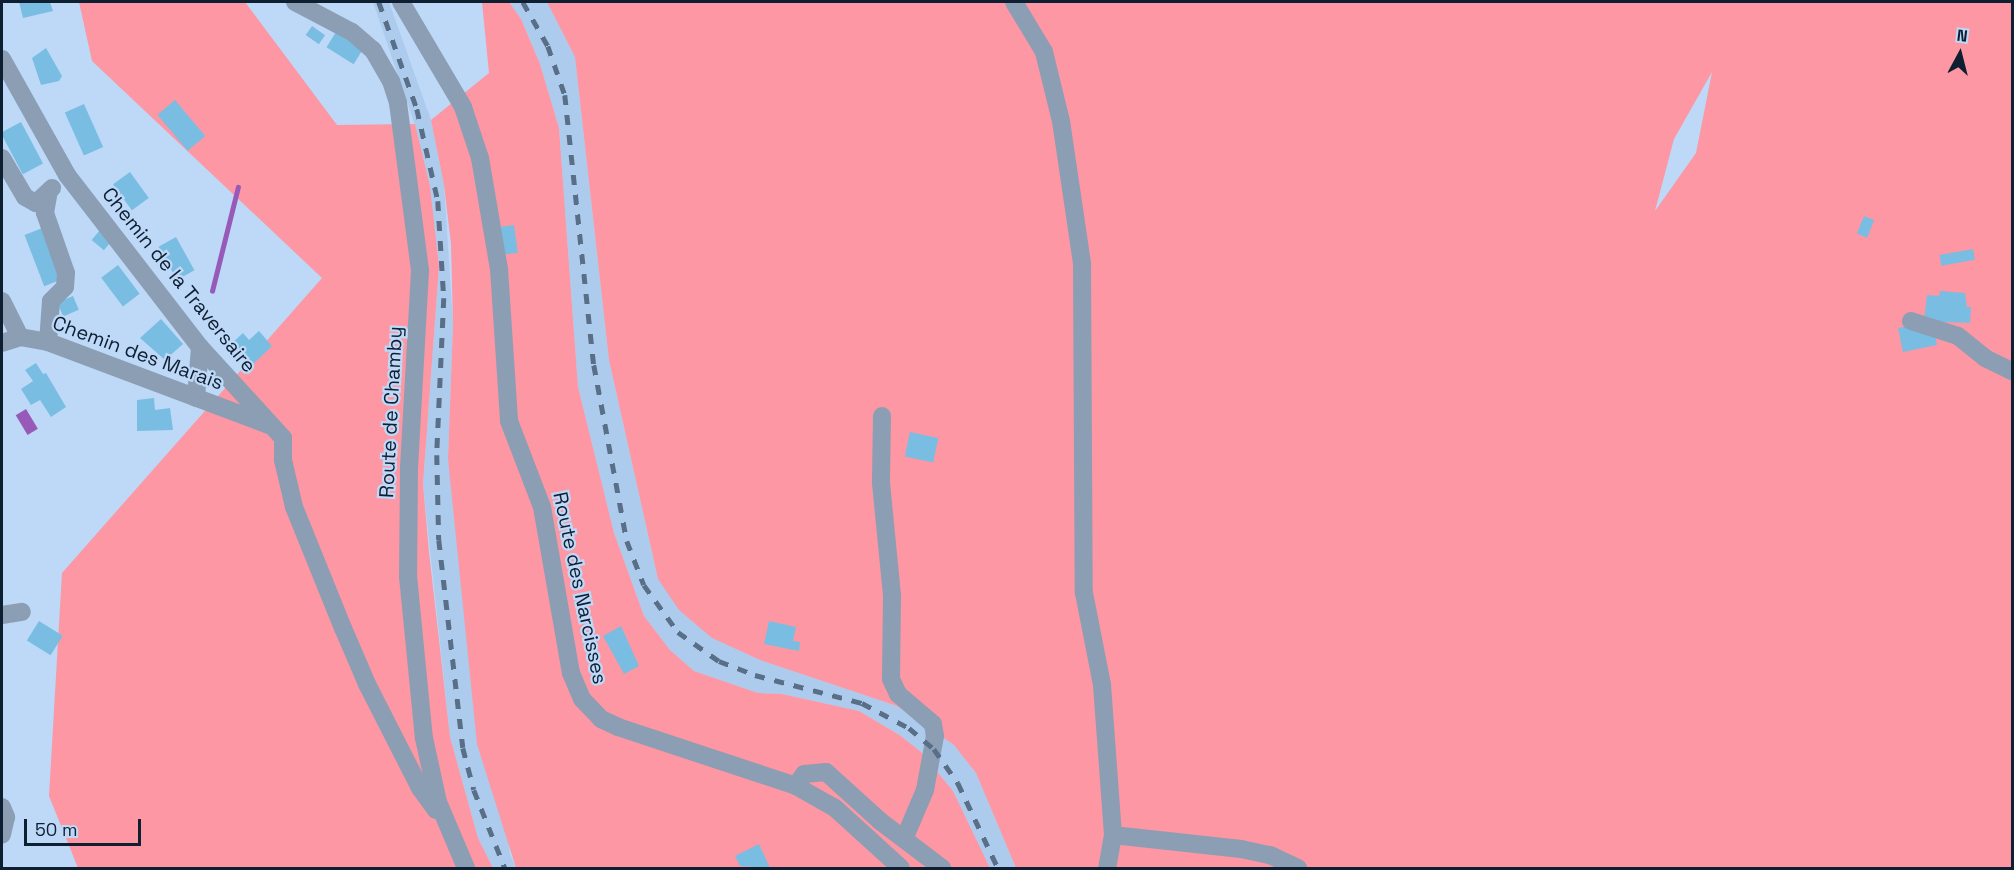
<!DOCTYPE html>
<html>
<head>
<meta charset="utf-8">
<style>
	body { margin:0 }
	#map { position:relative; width:2014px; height:870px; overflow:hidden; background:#bed8f8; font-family:"Space Grotesk",sans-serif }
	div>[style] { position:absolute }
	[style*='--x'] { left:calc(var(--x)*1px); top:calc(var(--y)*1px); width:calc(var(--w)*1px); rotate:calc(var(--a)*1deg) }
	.built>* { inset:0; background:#adcbed }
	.green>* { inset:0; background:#fc97a3 }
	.water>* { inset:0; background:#985ab8; transform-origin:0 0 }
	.stream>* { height:4.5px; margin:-2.25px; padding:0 2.25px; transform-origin:2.25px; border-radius:2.25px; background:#985ab8 }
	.building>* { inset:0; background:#79bee2; transform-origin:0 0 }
	.minor>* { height:18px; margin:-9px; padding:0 9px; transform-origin:9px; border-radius:9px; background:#8b9eb4 }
	.rail>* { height:4.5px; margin-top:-2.25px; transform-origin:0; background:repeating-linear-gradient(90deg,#596e87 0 10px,transparent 0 20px) }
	span { translate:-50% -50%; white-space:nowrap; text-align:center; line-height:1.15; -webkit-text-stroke:4.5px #bed8f8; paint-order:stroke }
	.street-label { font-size:20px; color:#0e1f32 }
	.frame { position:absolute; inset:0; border:3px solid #0e1f32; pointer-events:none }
	.north { position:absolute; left:1930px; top:24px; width:60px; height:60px; -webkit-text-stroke:4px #bed8f8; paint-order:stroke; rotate:7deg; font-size:16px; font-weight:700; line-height:24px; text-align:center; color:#0e1f32 }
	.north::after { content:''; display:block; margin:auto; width:21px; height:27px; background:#0e1f32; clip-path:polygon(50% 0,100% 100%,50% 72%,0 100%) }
	.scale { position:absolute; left:24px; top:819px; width:117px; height:27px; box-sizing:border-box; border:3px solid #0e1f32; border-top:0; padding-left:8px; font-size:18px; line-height:21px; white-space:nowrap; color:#0e1f32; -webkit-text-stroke:4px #bed8f8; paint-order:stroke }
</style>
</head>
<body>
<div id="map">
	<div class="built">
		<div style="clip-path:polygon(373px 2px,389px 2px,431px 120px,444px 185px,453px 323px,448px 459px,510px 854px,516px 868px,493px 868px,478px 838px,450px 737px,423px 484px,439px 266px,430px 186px,415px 125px)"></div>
		<div style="clip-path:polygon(509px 2px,547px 2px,575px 57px,609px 360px,658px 579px,712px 638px,760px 660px,897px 706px,954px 745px,976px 773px,1016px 868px,990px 868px,953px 791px,921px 752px,901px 736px,859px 711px,782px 694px,758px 693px,694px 671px,670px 650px,644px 616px,614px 533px,578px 387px,559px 128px,540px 64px,521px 19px)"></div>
	</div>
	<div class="green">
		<div style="clip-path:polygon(79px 2px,245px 2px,337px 125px,415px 124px,430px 186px,439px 266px,423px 484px,429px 552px,450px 737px,478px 838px,493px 868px,78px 868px,49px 796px,62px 573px,322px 278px,92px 61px)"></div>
		<div style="clip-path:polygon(482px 2px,509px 2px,521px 19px,540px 64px,559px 128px,578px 387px,614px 533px,644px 616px,670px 650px,694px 671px,758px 693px,782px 694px,859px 711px,901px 736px,921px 752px,953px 791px,990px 868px,516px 868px,477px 744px,448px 459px,453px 324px,451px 244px,444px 185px,431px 120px,489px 73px)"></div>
		<div style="clip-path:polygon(evenodd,547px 2px,2012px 2px,2012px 868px,1016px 868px,976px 773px,954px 745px,897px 706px,760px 660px,712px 638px,679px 610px,658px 579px,609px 360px,575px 57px,547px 2px,1712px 72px,1696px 153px,1655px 211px,1674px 139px,1712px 72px)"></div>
	</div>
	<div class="water">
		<div style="left:26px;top:409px;width:23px;height:12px;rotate:59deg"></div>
	</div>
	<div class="stream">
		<div style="--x:212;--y:291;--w:107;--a:-76"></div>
	</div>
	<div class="building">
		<div style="clip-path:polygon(19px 2px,50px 2px,53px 11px,23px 18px)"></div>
		<div style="left:312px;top:26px;width:16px;height:11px;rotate:35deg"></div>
		<div style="left:336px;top:32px;width:32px;height:18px;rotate:32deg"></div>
		<div style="clip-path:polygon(46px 48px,62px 76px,59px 81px,41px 85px,32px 58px)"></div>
		<div style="left:175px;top:100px;width:47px;height:23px;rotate:50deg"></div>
		<div style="left:84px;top:104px;width:47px;height:21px;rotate:66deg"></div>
		<div style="left:21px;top:122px;width:47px;height:23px;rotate:62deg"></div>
		<div style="left:130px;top:172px;width:32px;height:21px;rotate:54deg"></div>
		<div style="left:1864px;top:216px;width:11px;height:19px;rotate:22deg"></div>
		<div style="left:514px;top:225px;width:28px;height:17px;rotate:82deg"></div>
		<div style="left:45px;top:227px;width:55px;height:22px;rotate:69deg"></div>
		<div style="left:100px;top:230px;width:16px;height:13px;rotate:40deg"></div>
		<div style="left:176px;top:237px;width:38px;height:20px;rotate:61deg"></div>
		<div style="left:1973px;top:249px;width:11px;height:34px;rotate:80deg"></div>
		<div style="left:118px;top:265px;width:36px;height:21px;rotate:53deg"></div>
		<div style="clip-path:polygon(1940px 291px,1965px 293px,1967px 307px,1971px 307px,1970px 323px,1924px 321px,1927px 295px,1939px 296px)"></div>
		<div style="left:73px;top:296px;width:15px;height:17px;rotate:67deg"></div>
		<div style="clip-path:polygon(161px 319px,183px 344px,165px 360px,140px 338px)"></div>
		<div style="clip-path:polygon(1913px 325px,1914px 332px,1934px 328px,1937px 345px,1903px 352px,1898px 328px)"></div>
		<div style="clip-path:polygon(259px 331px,272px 346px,251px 366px,231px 344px,243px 333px,249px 340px)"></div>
		<div style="clip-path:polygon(36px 363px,43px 374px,46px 373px,66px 407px,51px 417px,40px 400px,31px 405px,21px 389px,33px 381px,25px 370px)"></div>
		<div style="clip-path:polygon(154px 398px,155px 410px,170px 408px,173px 430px,137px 431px,137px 400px)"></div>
		<div style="left:910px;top:432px;width:29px;height:25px;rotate:12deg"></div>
		<div style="left:39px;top:621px;width:28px;height:23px;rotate:32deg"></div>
		<div style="clip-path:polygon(769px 621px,796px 627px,793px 641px,800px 642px,799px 651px,764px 644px)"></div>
		<div style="clip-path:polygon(621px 626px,639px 666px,624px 674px,603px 636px)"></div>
		<div style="clip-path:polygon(759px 844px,770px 868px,740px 866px,735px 856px)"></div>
	</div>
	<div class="minor">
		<div style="--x:295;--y:2;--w:64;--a:27.8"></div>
		<div style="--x:352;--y:32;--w:28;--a:41"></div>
		<div style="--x:373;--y:50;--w:36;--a:60"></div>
		<div style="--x:391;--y:81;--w:23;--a:72"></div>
		<div style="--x:398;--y:103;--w:169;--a:82.5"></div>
		<div style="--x:420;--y:271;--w:197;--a:93.2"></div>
		<div style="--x:409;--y:468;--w:108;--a:90.5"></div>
		<div style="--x:408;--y:576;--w:163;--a:84.4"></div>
		<div style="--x:424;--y:738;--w:66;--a:77.7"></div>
		<div style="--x:438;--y:802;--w:72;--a:67"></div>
		<div style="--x:401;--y:2;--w:122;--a:59.4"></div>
		<div style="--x:463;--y:107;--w:54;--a:71.6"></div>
		<div style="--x:480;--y:158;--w:113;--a:80.3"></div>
		<div style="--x:499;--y:269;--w:152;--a:86.2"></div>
		<div style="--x:509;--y:421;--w:92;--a:69"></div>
		<div style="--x:542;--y:507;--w:169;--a:80.1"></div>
		<div style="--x:571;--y:673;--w:28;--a:67"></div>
		<div style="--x:582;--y:699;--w:28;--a:46"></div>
		<div style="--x:601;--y:719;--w:19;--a:25"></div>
		<div style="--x:618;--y:727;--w:188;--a:18.3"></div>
		<div style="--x:796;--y:786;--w:45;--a:29.4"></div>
		<div style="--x:835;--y:808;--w:89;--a:42.3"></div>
		<div style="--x:1014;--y:2;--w:58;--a:59"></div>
		<div style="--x:1044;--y:52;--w:71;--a:76.2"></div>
		<div style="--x:1061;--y:121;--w:145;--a:81.6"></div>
		<div style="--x:1082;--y:264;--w:329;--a:89.7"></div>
		<div style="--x:1084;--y:593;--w:94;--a:78.9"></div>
		<div style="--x:1102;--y:685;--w:150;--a:85.8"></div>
		<div style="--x:1113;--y:835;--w:34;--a:100"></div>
		<div style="--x:2;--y:59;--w:133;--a:60.7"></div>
		<div style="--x:67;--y:175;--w:217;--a:52.3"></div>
		<div style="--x:200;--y:347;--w:123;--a:47.6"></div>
		<div style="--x:283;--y:438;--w:22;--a:90"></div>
		<div style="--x:283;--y:460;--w:48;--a:76.8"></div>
		<div style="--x:294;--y:507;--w:131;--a:68"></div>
		<div style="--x:343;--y:628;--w:61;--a:66.8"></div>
		<div style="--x:367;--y:684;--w:117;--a:63"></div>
		<div style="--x:420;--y:788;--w:27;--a:54"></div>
		<div style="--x:2;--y:158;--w:45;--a:59.5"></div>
		<div style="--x:25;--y:197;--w:13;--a:29"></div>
		<div style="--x:36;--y:203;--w:22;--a:-43"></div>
		<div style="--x:2;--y:301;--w:40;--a:63.4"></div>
		<div style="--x:1911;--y:321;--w:49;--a:17.7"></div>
		<div style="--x:1958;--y:336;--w:35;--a:39"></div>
		<div style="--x:1985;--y:358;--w:30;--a:26"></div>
		<div style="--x:48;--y:342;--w:41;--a:-85.8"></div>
		<div style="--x:51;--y:301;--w:20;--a:-45"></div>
		<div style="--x:65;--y:287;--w:14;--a:-86"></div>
		<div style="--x:66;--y:273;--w:64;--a:-109.3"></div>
		<div style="--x:45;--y:213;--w:22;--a:-80"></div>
		<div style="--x:2;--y:343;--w:19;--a:-18"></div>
		<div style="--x:20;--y:337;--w:28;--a:10"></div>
		<div style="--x:48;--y:342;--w:236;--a:20.6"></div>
		<div style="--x:196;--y:398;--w:51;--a:-85.5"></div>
		<div style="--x:882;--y:416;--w:67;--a:90.9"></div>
		<div style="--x:881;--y:483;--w:114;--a:84.4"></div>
		<div style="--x:892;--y:596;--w:83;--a:90.7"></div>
		<div style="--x:891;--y:679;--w:17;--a:65"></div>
		<div style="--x:898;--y:694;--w:46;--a:40.6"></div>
		<div style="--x:933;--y:724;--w:12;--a:81"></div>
		<div style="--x:935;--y:736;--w:55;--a:100.5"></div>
		<div style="--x:925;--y:790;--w:51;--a:113.1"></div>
		<div style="--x:2;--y:615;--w:20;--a:-9"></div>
		<div style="--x:796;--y:786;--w:14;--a:-56"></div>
		<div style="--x:804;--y:774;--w:22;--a:-5"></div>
		<div style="--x:826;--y:772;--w:73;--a:42.2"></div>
		<div style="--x:880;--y:821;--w:78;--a:37.2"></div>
		<div style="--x:2;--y:807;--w:11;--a:68"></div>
		<div style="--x:6;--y:817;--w:18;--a:103"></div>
		<div style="--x:1113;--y:835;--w:129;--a:6.2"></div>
		<div style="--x:1241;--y:849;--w:30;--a:12"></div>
		<div style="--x:1270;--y:855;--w:31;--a:25"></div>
	</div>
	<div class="rail">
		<div style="--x:379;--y:2;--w:114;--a:70.4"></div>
		<div style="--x:417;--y:109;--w:94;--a:77.1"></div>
		<div style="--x:438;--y:201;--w:97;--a:86.5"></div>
		<div style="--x:444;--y:298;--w:157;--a:92.6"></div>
		<div style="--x:437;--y:455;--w:85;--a:88.7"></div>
		<div style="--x:439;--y:540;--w:209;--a:83.4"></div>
		<div style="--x:463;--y:748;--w:43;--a:75.3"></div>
		<div style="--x:474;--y:790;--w:84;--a:68.3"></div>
		<div style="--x:523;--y:2;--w:51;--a:60.4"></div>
		<div style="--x:548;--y:46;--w:52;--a:70.9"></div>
		<div style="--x:565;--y:95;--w:272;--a:83.9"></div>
		<div style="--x:594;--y:365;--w:179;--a:79.4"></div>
		<div style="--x:627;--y:541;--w:47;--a:68.9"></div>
		<div style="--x:644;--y:585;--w:58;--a:54.1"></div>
		<div style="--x:678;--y:632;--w:50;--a:35.3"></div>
		<div style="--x:719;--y:661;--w:39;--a:21"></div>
		<div style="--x:755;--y:675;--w:111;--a:14.7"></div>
		<div style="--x:862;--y:703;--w:53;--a:28"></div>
		<div style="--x:909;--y:728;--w:33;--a:40"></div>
		<div style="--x:934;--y:749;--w:42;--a:54.8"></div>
		<div style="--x:958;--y:783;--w:94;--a:64.8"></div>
	</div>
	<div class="street-label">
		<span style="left:179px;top:280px;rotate:51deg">Chemin de la Traversaire</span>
		<span style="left:138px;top:353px;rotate:20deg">Chemin des Marais</span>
		<span style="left:391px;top:412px;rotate:-87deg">Route de Chamby</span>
		<span style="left:580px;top:588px;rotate:78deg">Route des Narcisses</span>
	</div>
	<div class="frame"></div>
	<div class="north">N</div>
	<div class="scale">50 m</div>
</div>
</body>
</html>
